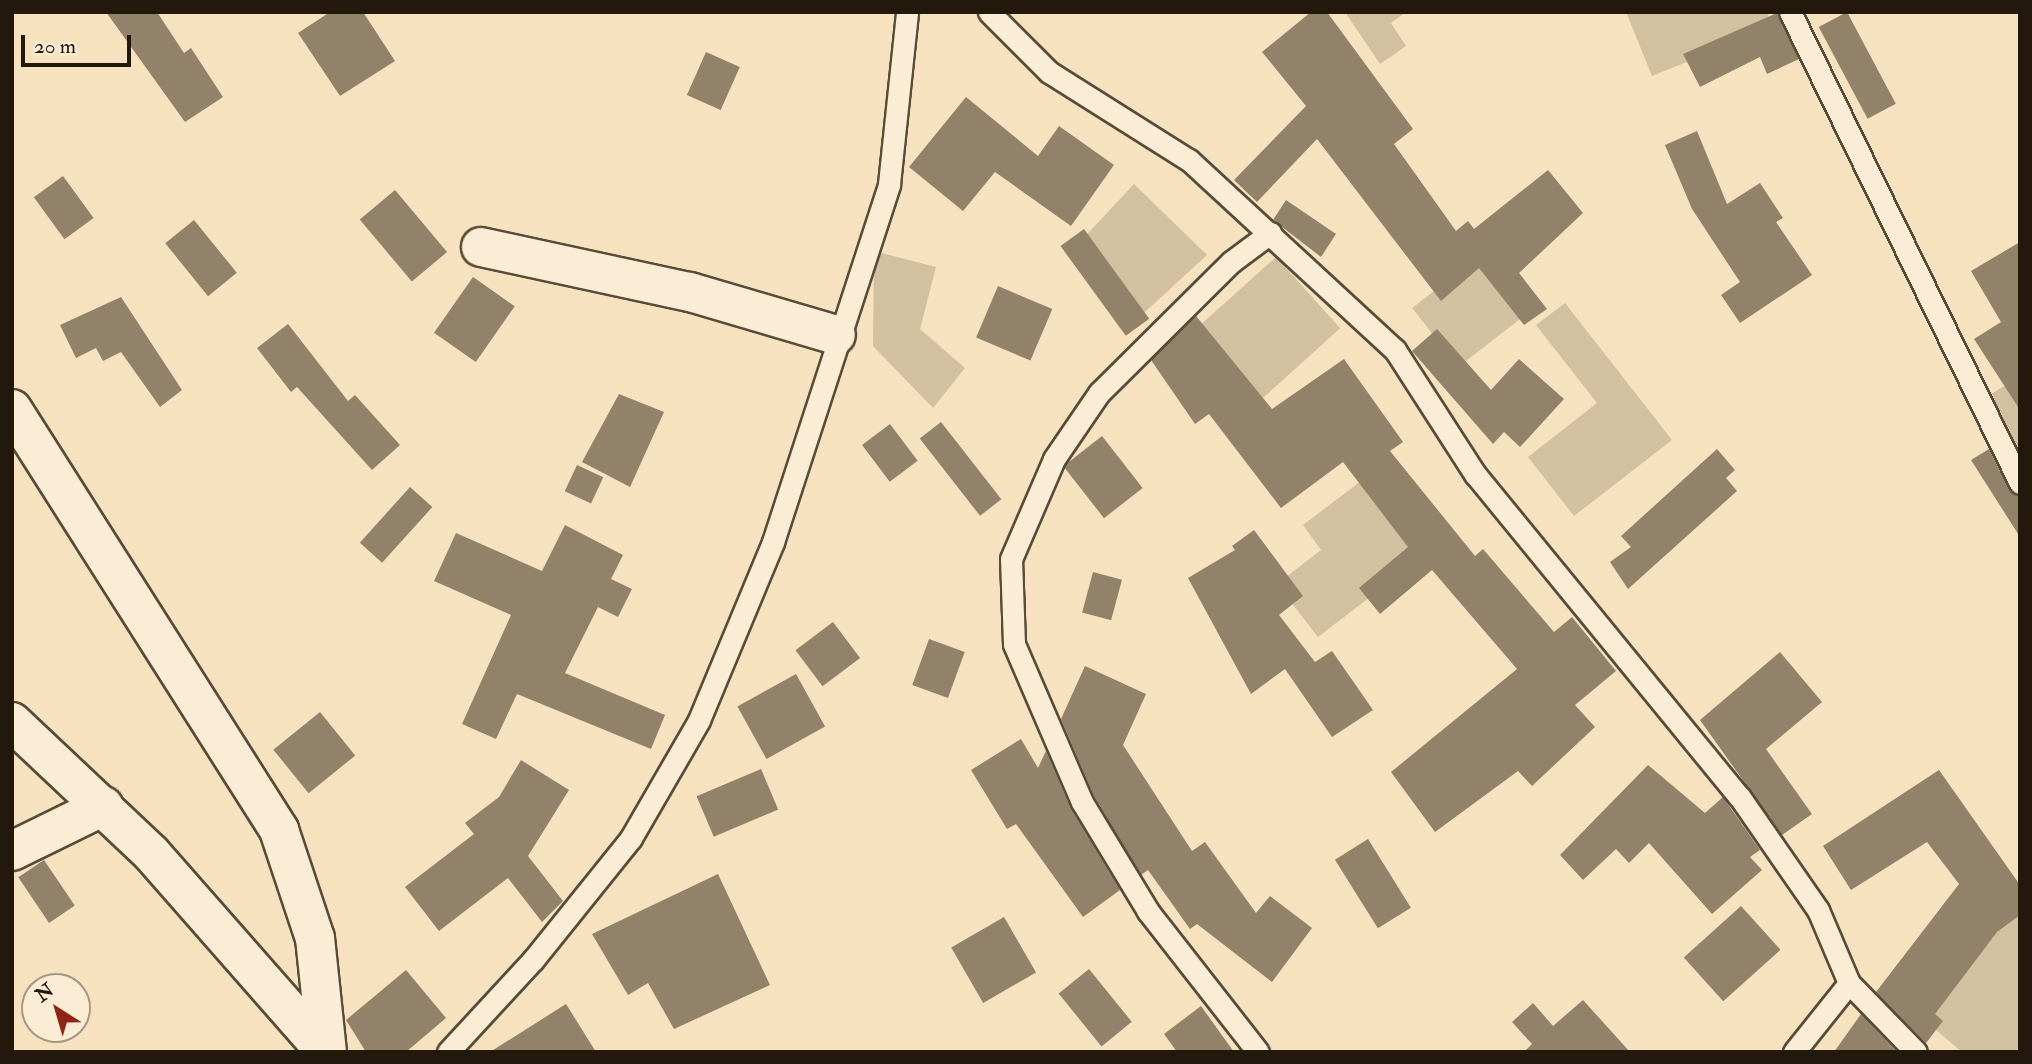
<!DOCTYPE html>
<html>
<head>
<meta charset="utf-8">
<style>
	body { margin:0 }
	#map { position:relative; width:2032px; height:1064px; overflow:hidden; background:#f7e2bf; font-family:"IM FELL Double Pica",serif }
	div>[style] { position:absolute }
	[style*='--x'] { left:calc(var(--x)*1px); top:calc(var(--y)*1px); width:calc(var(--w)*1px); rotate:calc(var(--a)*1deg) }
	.green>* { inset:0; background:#d3c0a1; transform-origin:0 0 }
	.building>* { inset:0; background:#918269; transform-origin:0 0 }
	.roads { filter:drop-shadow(2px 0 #574b39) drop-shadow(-2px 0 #574b39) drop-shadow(0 2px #574b39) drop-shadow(0 -2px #574b39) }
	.service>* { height:21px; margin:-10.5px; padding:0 10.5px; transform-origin:10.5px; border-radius:10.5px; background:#faecd5 }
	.minor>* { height:38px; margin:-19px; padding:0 19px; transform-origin:19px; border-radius:19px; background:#faecd5 }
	span { translate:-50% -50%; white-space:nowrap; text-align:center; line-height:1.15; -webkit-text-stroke:5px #faecd5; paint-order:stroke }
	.frame { position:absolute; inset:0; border:14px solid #22190c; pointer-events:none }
	.north { position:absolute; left:21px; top:973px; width:70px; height:70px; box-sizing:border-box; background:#faecd5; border:2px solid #a49885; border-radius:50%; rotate:323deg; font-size:19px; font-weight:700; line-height:28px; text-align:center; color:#22190c }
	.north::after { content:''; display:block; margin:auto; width:24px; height:32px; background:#8f2418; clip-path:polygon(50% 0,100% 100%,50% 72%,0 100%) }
	.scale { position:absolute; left:21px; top:35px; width:110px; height:32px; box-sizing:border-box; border:4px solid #22190c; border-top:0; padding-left:9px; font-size:21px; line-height:24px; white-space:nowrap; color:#22190c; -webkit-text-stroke:5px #faecd5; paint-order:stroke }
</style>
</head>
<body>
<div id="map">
	<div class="green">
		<div style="clip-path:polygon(1345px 12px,1406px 12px,1391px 23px,1406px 46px,1380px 64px)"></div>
		<div style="clip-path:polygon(1626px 12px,1767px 12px,1773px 27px,1652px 76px)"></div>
		<div style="clip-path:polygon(1134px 184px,1207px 255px,1133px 323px,1077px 245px)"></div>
		<div style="clip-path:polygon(874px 251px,936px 267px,920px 329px,965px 368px,933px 408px,873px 346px)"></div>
		<div style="left:1480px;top:255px;width:75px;height:86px;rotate:52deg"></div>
		<div style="left:1276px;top:257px;width:96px;height:110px;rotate:48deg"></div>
		<div style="clip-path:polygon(1565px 303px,1672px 440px,1574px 516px,1528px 457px,1597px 403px,1536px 325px)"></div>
		<div style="clip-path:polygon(2020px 376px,2020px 468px,1988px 396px)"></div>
		<div style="clip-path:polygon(1361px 481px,1421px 558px,1318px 637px,1277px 584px,1321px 550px,1303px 525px)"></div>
		<div style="clip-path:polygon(2020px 897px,2020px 1052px,1962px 1052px,1905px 1004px)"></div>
	</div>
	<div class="building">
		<div style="clip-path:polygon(106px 12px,157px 12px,184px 53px,191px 48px,223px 97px,185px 122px)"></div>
		<div style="clip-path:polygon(330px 12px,363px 12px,395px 61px,340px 96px,298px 33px)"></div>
		<div style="clip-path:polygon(1311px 12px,1327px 12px,1413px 129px,1394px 144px,1456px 231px,1468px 221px,1474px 229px,1548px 170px,1583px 213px,1519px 273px,1547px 309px,1524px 325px,1479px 268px,1441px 301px,1317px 139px,1257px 202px,1234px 180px,1306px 106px,1262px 52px)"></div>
		<div style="left:1847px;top:12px;width:104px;height:32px;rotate:62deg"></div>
		<div style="clip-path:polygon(1777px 13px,1799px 59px,1767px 74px,1760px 57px,1700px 87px,1683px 54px)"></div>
		<div style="left:706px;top:52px;width:37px;height:47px;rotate:24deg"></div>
		<div style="clip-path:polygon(966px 97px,1038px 156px,1059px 126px,1114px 165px,1071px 226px,995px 172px,963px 211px,909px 167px)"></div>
		<div style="clip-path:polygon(1697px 131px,1727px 204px,1760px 183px,1783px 218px,1776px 222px,1812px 275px,1740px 323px,1721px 295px,1740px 282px,1692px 209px,1665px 145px)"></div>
		<div style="left:63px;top:176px;width:52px;height:36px;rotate:54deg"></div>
		<div style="left:395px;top:190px;width:81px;height:46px;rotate:50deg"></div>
		<div style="clip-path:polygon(1286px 200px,1336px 234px,1321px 257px,1273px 220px)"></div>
		<div style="left:194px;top:220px;width:68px;height:37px;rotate:51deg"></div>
		<div style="left:1084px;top:229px;width:111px;height:29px;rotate:54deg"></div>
		<div style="clip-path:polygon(2020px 242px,2020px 410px,1974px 339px,2001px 322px,1971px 271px)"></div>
		<div style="left:473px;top:277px;width:51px;height:68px;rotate:35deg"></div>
		<div style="left:998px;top:286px;width:59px;height:56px;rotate:23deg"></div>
		<div style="clip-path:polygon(121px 297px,182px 390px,160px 407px,121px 352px,103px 361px,96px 348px,76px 358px,60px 325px)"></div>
		<div style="clip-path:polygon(1196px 316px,1272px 409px,1344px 359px,1403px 442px,1390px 451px,1475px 556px,1483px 549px,1554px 632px,1572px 617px,1616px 671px,1575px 705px,1595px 727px,1532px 786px,1518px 771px,1435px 832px,1391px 772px,1517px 669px,1432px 570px,1380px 614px,1359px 588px,1408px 547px,1343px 462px,1281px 508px,1209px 414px,1195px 424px,1151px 360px)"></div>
		<div style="clip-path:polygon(288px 324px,348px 401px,355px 395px,400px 445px,372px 470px,297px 387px,291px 392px,257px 348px)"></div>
		<div style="clip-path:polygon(1437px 329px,1491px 390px,1519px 359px,1564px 399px,1520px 447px,1504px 432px,1493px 444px,1412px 351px)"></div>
		<div style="clip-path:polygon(619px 394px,664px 412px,630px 487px,582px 462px)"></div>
		<div style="left:941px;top:422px;width:98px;height:27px;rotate:52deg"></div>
		<div style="left:890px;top:424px;width:46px;height:35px;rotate:53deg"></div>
		<div style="left:1102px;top:436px;width:66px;height:49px;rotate:52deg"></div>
		<div style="clip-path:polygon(1717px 449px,1735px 470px,1726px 478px,1737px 491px,1628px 589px,1610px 562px,1631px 547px,1621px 536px)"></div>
		<div style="clip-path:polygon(1989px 449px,2009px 489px,2020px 496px,2020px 537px,1971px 460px)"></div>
		<div style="left:577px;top:465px;width:29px;height:29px;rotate:25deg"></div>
		<div style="left:410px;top:487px;width:30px;height:75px;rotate:42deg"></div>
		<div style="clip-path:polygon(565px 525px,623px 555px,611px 579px,632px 589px,618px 617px,598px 607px,565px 673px,665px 715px,651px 749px,517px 694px,496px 739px,462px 724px,511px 615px,434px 581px,456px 533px,542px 571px)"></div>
		<div style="clip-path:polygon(1254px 530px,1303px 596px,1279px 615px,1315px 662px,1332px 651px,1373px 710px,1332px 737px,1285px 669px,1251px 694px,1188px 578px,1235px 550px,1232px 546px)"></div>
		<div style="left:1093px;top:572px;width:30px;height:42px;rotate:15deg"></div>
		<div style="left:833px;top:622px;width:45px;height:47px;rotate:53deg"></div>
		<div style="left:929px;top:639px;width:38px;height:49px;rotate:20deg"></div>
		<div style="clip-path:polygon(1780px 652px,1822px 702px,1766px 749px,1812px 814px,1782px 835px,1700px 720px)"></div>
		<div style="clip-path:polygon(1085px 666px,1146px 694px,1123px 745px,1192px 851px,1205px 842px,1256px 913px,1270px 896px,1312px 928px,1272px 982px,1197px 924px,1190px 929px,1148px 870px,1141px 875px,1094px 796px,1061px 719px)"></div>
		<div style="left:796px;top:674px;width:60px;height:67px;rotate:61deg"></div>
		<div style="left:320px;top:712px;width:56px;height:60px;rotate:51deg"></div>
		<div style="clip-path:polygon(1021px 739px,1038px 768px,1046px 751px,1071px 809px,1120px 890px,1083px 917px,1016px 824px,1007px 829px,971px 770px)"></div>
		<div style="clip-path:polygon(521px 760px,569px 790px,528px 856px,563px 901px,542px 922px,508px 878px,439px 931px,405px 887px,474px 834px,465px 823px,499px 797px)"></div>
		<div style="clip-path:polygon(1648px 765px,1705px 813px,1723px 797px,1760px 850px,1750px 857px,1762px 870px,1712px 914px,1649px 843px,1629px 863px,1616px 849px,1583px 880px,1560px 855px)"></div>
		<div style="left:761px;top:769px;width:44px;height:70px;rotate:67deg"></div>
		<div style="clip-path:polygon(1939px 770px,2020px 885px,2020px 915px,1997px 932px,1935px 1014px,1943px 1021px,1926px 1043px,1876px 992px,1959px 884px,1927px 842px,1851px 890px,1823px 846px)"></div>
		<div style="left:1368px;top:839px;width:81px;height:39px;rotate:58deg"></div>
		<div style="left:44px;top:860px;width:55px;height:31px;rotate:56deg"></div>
		<div style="clip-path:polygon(718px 874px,770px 985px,674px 1029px,648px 983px,628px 995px,592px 934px)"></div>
		<div style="left:1741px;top:906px;width:59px;height:77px;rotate:48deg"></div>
		<div style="left:1004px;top:917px;width:64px;height:61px;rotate:60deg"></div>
		<div style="left:1089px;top:969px;width:68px;height:39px;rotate:51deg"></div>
		<div style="clip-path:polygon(406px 970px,446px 1018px,406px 1052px,366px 1052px,346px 1020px)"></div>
		<div style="clip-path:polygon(1583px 1000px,1630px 1052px,1524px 1052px,1532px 1044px,1512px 1022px,1533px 1003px,1553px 1026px)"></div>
		<div style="clip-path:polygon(566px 1004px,596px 1052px,490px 1052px)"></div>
		<div style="clip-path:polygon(1201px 1006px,1234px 1052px,1177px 1052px,1164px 1034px)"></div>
		<div style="clip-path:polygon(1861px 1014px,1897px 1052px,1834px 1052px)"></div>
	</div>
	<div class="roads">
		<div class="service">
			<div style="--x:989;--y:12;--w:85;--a:45"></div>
			<div style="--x:1049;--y:72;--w:165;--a:32.2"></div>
			<div style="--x:1189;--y:160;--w:280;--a:42.7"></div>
			<div style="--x:1395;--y:350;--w:148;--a:57.2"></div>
			<div style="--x:1475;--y:474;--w:416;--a:50.7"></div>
			<div style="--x:1739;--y:796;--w:139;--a:55.3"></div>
			<div style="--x:1818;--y:910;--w:79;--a:67"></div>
			<div style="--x:1849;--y:983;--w:96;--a:45.8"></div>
			<div style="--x:1790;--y:12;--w:524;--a:63.97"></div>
			<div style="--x:448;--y:1052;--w:125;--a:-47.3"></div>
			<div style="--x:533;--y:960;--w:156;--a:-51.2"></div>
			<div style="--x:631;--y:838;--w:136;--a:-60"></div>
			<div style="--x:699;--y:720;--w:193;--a:-67.4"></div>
			<div style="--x:773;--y:542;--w:376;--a:-72"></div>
			<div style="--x:889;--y:184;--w:173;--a:-84"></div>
			<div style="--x:1258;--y:1052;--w:179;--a:-128"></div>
			<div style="--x:1148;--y:911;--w:127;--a:-121.2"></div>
			<div style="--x:1082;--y:802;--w:172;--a:-113.3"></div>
			<div style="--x:1014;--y:644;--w:85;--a:-92"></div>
			<div style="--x:1011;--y:559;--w:109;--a:-66.7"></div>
			<div style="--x:1054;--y:459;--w:80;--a:-55.7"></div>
			<div style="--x:1099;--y:393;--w:186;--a:-44.8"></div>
			<div style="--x:1231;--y:262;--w:49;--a:-36.6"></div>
			<div style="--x:1794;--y:1052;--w:88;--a:-51.4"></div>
		</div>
		<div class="minor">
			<div style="--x:481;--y:247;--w:214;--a:12.2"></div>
			<div style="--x:690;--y:292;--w:152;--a:16.4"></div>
			<div style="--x:12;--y:409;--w:499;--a:57.6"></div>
			<div style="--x:279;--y:830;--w:114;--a:71.6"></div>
			<div style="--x:315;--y:938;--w:115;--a:84"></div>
			<div style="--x:12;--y:722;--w:191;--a:43.3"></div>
			<div style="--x:151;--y:853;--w:265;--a:48.7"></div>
			<div style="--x:12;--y:851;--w:102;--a:-26.1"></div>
		</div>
	</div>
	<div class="frame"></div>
	<div class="north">N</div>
	<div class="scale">20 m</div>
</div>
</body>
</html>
